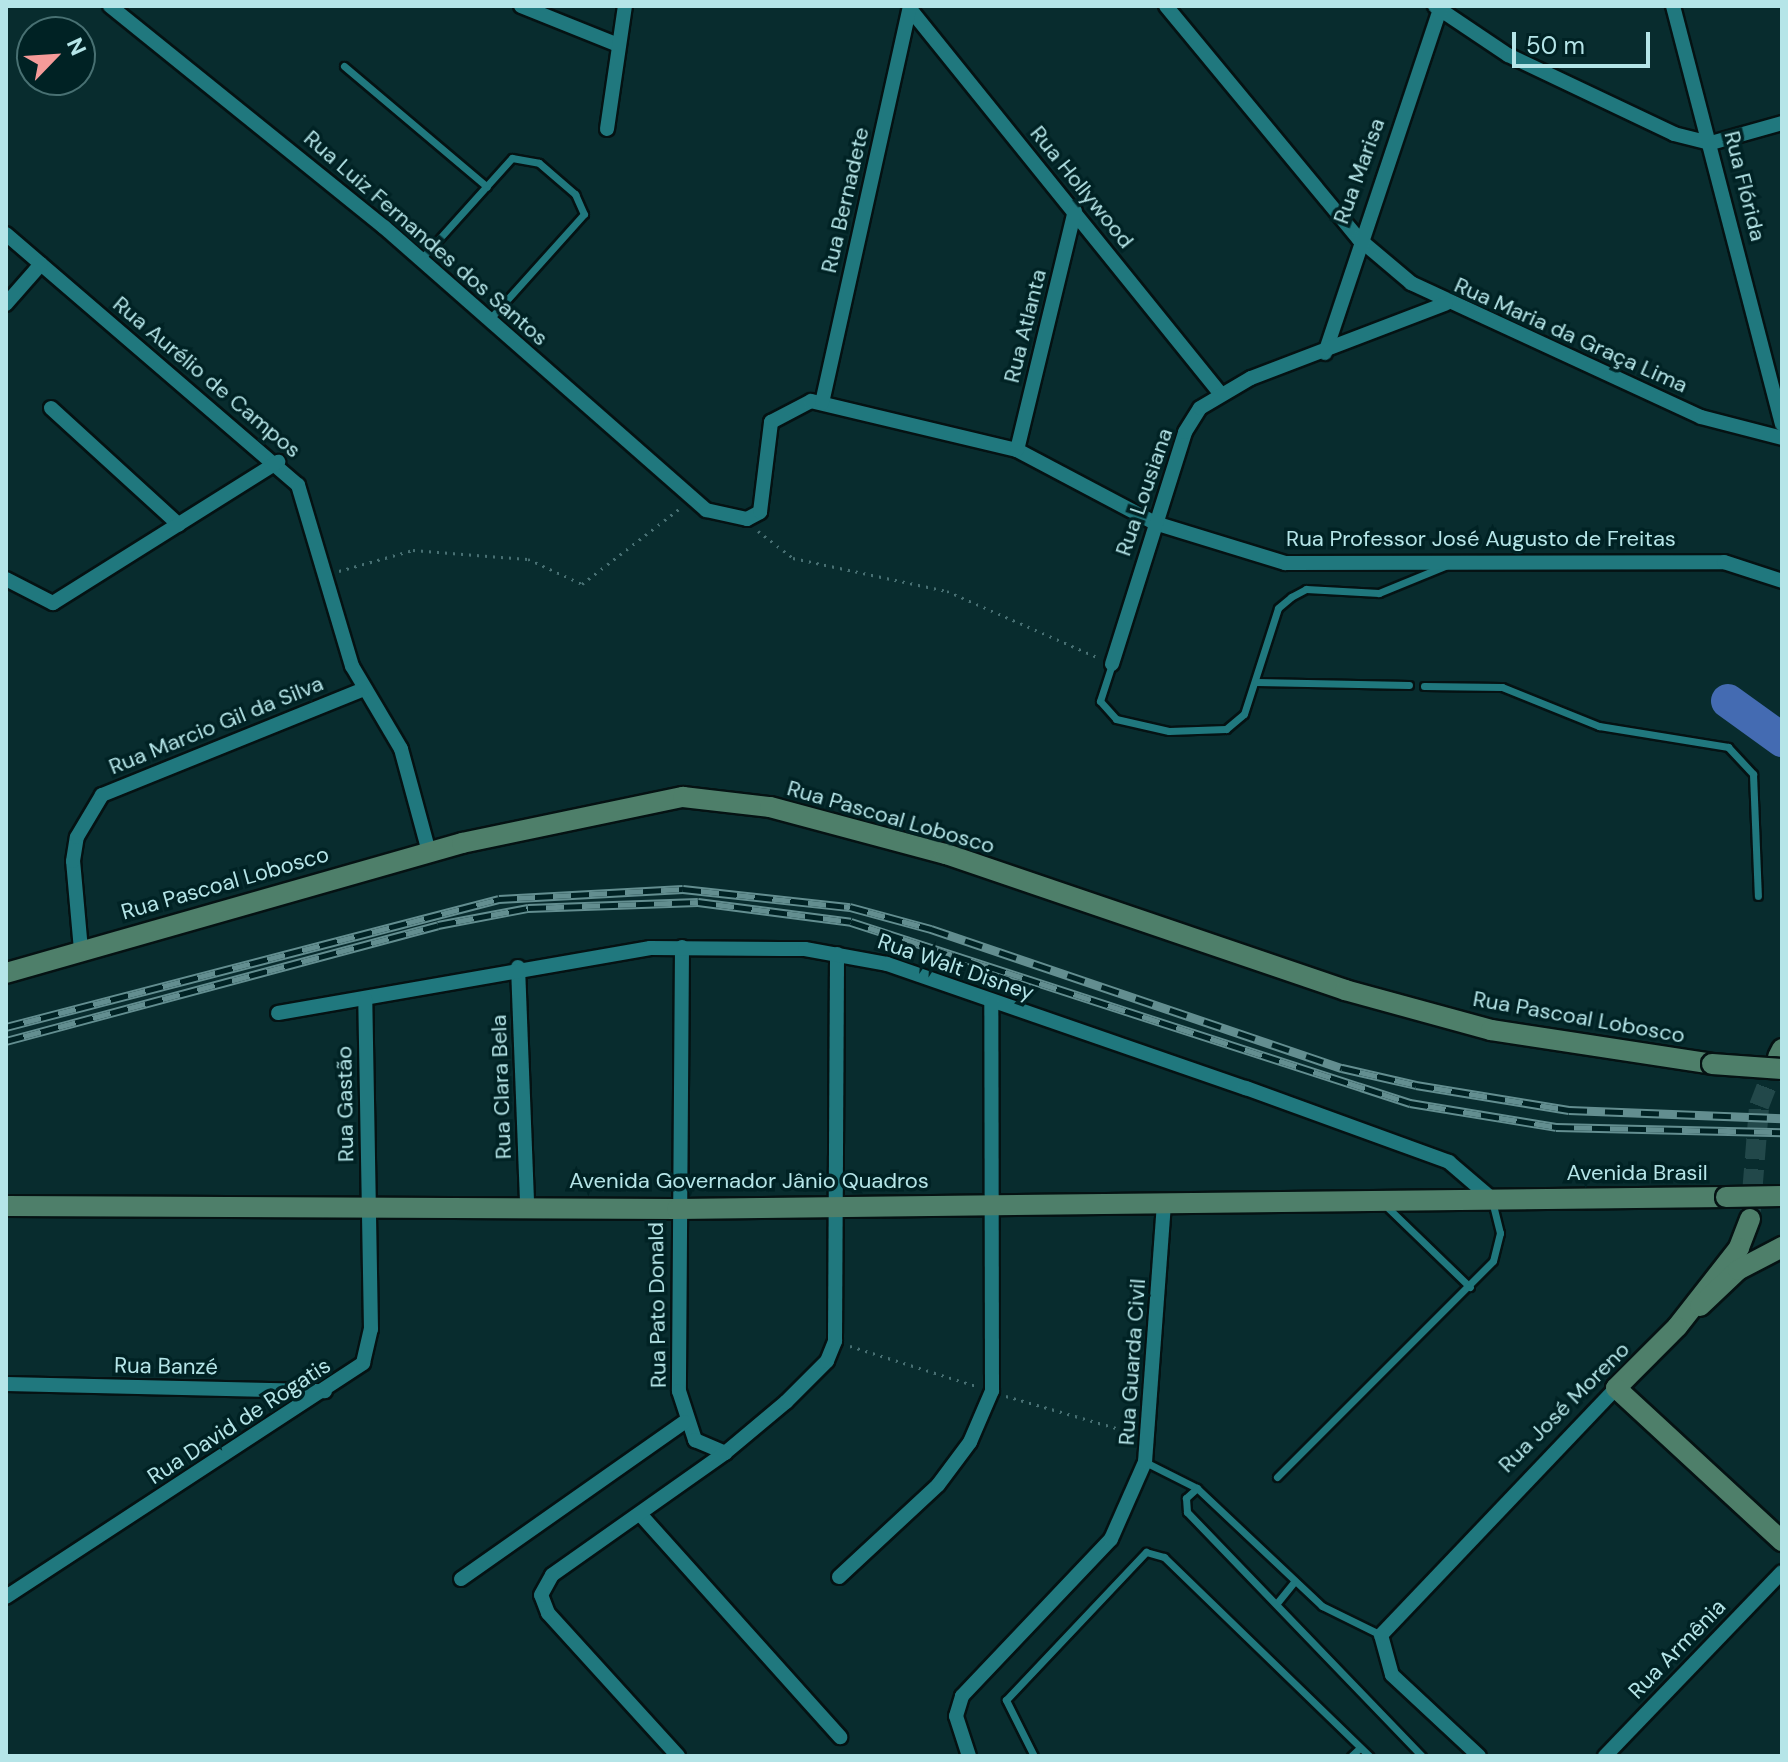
<!DOCTYPE html>
<html>
<head>
<meta charset="utf-8">
<style>
	body { margin:0 }
	#map { position:relative; width:1788px; height:1762px; overflow:hidden; background:#082c2e; font-family:"DM Sans",sans-serif }
	div>[style] { position:absolute }
	[style*='--x'] { left:calc(var(--x)*1px); top:calc(var(--y)*1px); width:calc(var(--w)*1px); rotate:calc(var(--a)*1deg) }
	.river>* { height:34px; margin:-17px; padding:0 17px; transform-origin:17px; border-radius:17px; background:#446bb2 }
	.secondary-tunnel>* { height:20px; margin-top:-10px; transform-origin:0; background:repeating-linear-gradient(90deg,#22484a 0 20px,transparent 0 30px) }
	.path>* { height:3px; margin-top:-1.5px; transform-origin:0; background:repeating-linear-gradient(90deg,#487073 0 2px,transparent 0 8px) }
	.roads { filter:drop-shadow(2px 0 #051213) drop-shadow(-2px 0 #051213) drop-shadow(0 2px #051213) drop-shadow(0 -2px #051213) }
	.lane>* { height:7px; margin:-3.5px; padding:0 3.5px; transform-origin:3.5px; border-radius:3.5px; background:#20787e }
	.street>* { height:14px; margin:-7px; padding:0 7px; transform-origin:7px; border-radius:7px; background:#20787e }
	.secondary>* { height:20px; margin:-10px; padding:0 10px; transform-origin:10px; border-radius:10px; background:#4e7f6a }
	.rail>* { height:9px; margin-top:-4.5px; transform-origin:0; background:repeating-linear-gradient(90deg,#002224 0 18px,#638e90 0 36px); box-sizing:border-box; border-block:2px solid #638e90 }
	.bridges { filter:drop-shadow(2px 0 #051213) drop-shadow(-2px 0 #051213) drop-shadow(0 2px #051213) drop-shadow(0 -2px #051213) }
	.secondary-bridge>* { height:20px; margin:-10px; padding:0 10px; transform-origin:10px; border-radius:10px; background:#4e7f6a }
	span { translate:-50% -50%; white-space:nowrap; text-align:center; line-height:1.15; -webkit-text-stroke:7px #002224; paint-order:stroke }
	.street-label { font-size:22px; color:#b5e5e8 }
	.frame { position:absolute; inset:0; border:8px solid #b5e5e8; pointer-events:none }
	.north { position:absolute; left:16px; top:16px; width:80px; height:80px; box-sizing:border-box; background:#002224; border:2px solid #487072; border-radius:50%; rotate:65deg; font-size:22px; font-weight:700; line-height:32px; text-align:center; color:#b5e5e8 }
	.north::after { content:''; display:block; margin:auto; width:28px; height:36px; background:#f59b99; clip-path:polygon(50% 0,100% 100%,50% 72%,0 100%) }
	.scale { position:absolute; left:1512px; top:32px; width:138px; height:36px; box-sizing:border-box; border:4px solid #b5e5e8; border-top:0; padding-left:10px; font-size:24px; line-height:28px; white-space:nowrap; color:#b5e5e8; -webkit-text-stroke:6px #002224; paint-order:stroke }
</style>
</head>
<body>
<div id="map">
	<div class="river">
		<div style="--x:1728;--y:701;--w:67;--a:35.8"></div>
	</div>
	<div class="secondary-tunnel">
		<div style="--x:1750;--y:1219;--w:113;--a:-85.4"></div>
		<div style="--x:1759;--y:1106;--w:53;--a:-68.8"></div>
	</div>
	<div class="path">
		<div style="--x:758;--y:531;--w:44;--a:37.6"></div>
		<div style="--x:793;--y:558;--w:157;--a:12.1"></div>
		<div style="--x:947;--y:591;--w:166;--a:23.8"></div>
		<div style="--x:339;--y:571;--w:77;--a:-15.8"></div>
		<div style="--x:413;--y:550;--w:115;--a:4.5"></div>
		<div style="--x:528;--y:559;--w:60;--a:24.8"></div>
		<div style="--x:582;--y:584;--w:123;--a:-37.7"></div>
		<div style="--x:850;--y:1346;--w:132;--a:17.6"></div>
		<div style="--x:1006;--y:1396;--w:129;--a:16.2"></div>
	</div>
	<div class="roads">
		<div class="lane">
			<div style="--x:344;--y:66;--w:187;--a:40.2"></div>
			<div style="--x:421;--y:259;--w:136;--a:-48"></div>
			<div style="--x:512;--y:158;--w:27;--a:10"></div>
			<div style="--x:539;--y:163;--w:48;--a:40.7"></div>
			<div style="--x:575;--y:194;--w:22;--a:66"></div>
			<div style="--x:584;--y:214;--w:142;--a:131.9"></div>
			<div style="--x:1112;--y:664;--w:39;--a:108"></div>
			<div style="--x:1100;--y:701;--w:24;--a:48"></div>
			<div style="--x:1116;--y:719;--w:54;--a:12.8"></div>
			<div style="--x:1169;--y:731;--w:57;--a:-2"></div>
			<div style="--x:1226;--y:729;--w:23;--a:-40"></div>
			<div style="--x:1244;--y:714;--w:111;--a:-72.2"></div>
			<div style="--x:1278;--y:608;--w:17;--a:-40"></div>
			<div style="--x:1291;--y:597;--w:17;--a:-28"></div>
			<div style="--x:1306;--y:589;--w:73;--a:3.1"></div>
			<div style="--x:1379;--y:593;--w:71;--a:-22.2"></div>
			<div style="--x:1256;--y:682;--w:153;--a:1.1"></div>
			<div style="--x:1424;--y:686;--w:78;--a:0.7"></div>
			<div style="--x:1502;--y:687;--w:105;--a:21.9"></div>
			<div style="--x:1599;--y:726;--w:131;--a:9.2"></div>
			<div style="--x:1728;--y:747;--w:37;--a:47"></div>
			<div style="--x:1753;--y:774;--w:122;--a:87.7"></div>
			<div style="--x:1385;--y:1205;--w:118;--a:44"></div>
			<div style="--x:1145;--y:1462;--w:58;--a:26.6"></div>
			<div style="--x:1277;--y:1477;--w:305;--a:-45"></div>
			<div style="--x:1493;--y:1261;--w:29;--a:-76"></div>
			<div style="--x:1500;--y:1233;--w:30;--a:-104"></div>
			<div style="--x:1277;--y:1603;--w:27;--a:-51"></div>
			<div style="--x:1381;--y:1635;--w:66;--a:-153.8"></div>
			<div style="--x:1322;--y:1606;--w:172;--a:-136.7"></div>
			<div style="--x:1197;--y:1488;--w:15;--a:138"></div>
			<div style="--x:1186;--y:1498;--w:14;--a:86"></div>
			<div style="--x:1187;--y:1512;--w:339;--a:46.1"></div>
			<div style="--x:1034;--y:1756;--w:63;--a:-116.6"></div>
			<div style="--x:1006;--y:1700;--w:204;--a:-46.6"></div>
			<div style="--x:1146;--y:1552;--w:19;--a:16"></div>
			<div style="--x:1164;--y:1557;--w:286;--a:44.1"></div>
			<div style="--x:1351;--y:1756;--w:12;--a:-42"></div>
		</div>
		<div class="street">
			<div style="--x:110;--y:6;--w:352;--a:38.9"></div>
			<div style="--x:384;--y:227;--w:429;--a:41.3"></div>
			<div style="--x:706;--y:510;--w:42;--a:12.4"></div>
			<div style="--x:747;--y:519;--w:15;--a:-28"></div>
			<div style="--x:760;--y:512;--w:91;--a:-83"></div>
			<div style="--x:771;--y:422;--w:45;--a:-27.7"></div>
			<div style="--x:811;--y:401;--w:212;--a:13.4"></div>
			<div style="--x:1017;--y:450;--w:156;--a:27.9"></div>
			<div style="--x:1155;--y:523;--w:136;--a:17.1"></div>
			<div style="--x:1285;--y:563;--w:439;--a:-0.1"></div>
			<div style="--x:1724;--y:562;--w:61;--a:18.1"></div>
			<div style="--x:521;--y:6;--w:102;--a:21.8"></div>
			<div style="--x:1166;--y:6;--w:303;--a:50.4"></div>
			<div style="--x:1359;--y:239;--w:68;--a:40.2"></div>
			<div style="--x:1411;--y:283;--w:319;--a:24.8"></div>
			<div style="--x:1701;--y:417;--w:84;--a:14.5"></div>
			<div style="--x:1435;--y:6;--w:88;--a:33.9"></div>
			<div style="--x:1508;--y:55;--w:184;--a:25.4"></div>
			<div style="--x:1674;--y:134;--w:38;--a:14"></div>
			<div style="--x:1711;--y:143;--w:74;--a:-15.7"></div>
			<div style="--x:1673;--y:6;--w:432;--a:75.4"></div>
			<div style="--x:910;--y:9;--w:494;--a:51.1"></div>
			<div style="--x:607;--y:129;--w:124;--a:-81.7"></div>
			<div style="--x:6;--y:234;--w:385;--a:40.7"></div>
			<div style="--x:298;--y:485;--w:189;--a:73.4"></div>
			<div style="--x:352;--y:666;--w:96;--a:59.4"></div>
			<div style="--x:401;--y:749;--w:107;--a:74.8"></div>
			<div style="--x:6;--y:304;--w:53;--a:-48.8"></div>
			<div style="--x:1325;--y:353;--w:366;--a:-71.5"></div>
			<div style="--x:822;--y:403;--w:407;--a:-77.5"></div>
			<div style="--x:51;--y:408;--w:173;--a:42.4"></div>
			<div style="--x:1017;--y:450;--w:246;--a:-76.4"></div>
			<div style="--x:6;--y:579;--w:53;--a:27.1"></div>
			<div style="--x:53;--y:603;--w:266;--a:-32.1"></div>
			<div style="--x:1112;--y:664;--w:243;--a:-72.5"></div>
			<div style="--x:1185;--y:432;--w:28;--a:-58"></div>
			<div style="--x:1200;--y:408;--w:59;--a:-30.5"></div>
			<div style="--x:1251;--y:378;--w:208;--a:-20.9"></div>
			<div style="--x:682;--y:947;--w:444;--a:90.4"></div>
			<div style="--x:679;--y:1391;--w:52;--a:71.9"></div>
			<div style="--x:695;--y:1440;--w:33;--a:23"></div>
			<div style="--x:725;--y:1453;--w:80;--a:-39.9"></div>
			<div style="--x:786;--y:1402;--w:58;--a:-45"></div>
			<div style="--x:827;--y:1361;--w:22;--a:-68"></div>
			<div style="--x:835;--y:1341;--w:387;--a:-89.7"></div>
			<div style="--x:81;--y:950;--w:89;--a:-95.1"></div>
			<div style="--x:73;--y:861;--w:24;--a:-81"></div>
			<div style="--x:77;--y:837;--w:49;--a:-59.2"></div>
			<div style="--x:102;--y:795;--w:283;--a:-22"></div>
			<div style="--x:518;--y:967;--w:238;--a:87.8"></div>
			<div style="--x:278;--y:1013;--w:378;--a:-9.9"></div>
			<div style="--x:650;--y:948;--w:155;--a:0.4"></div>
			<div style="--x:805;--y:949;--w:83;--a:10.4"></div>
			<div style="--x:887;--y:964;--w:380;--a:19.1"></div>
			<div style="--x:1246;--y:1088;--w:216;--a:20"></div>
			<div style="--x:1449;--y:1162;--w:55;--a:40.6"></div>
			<div style="--x:6;--y:1384;--w:319;--a:1.3"></div>
			<div style="--x:640;--y:1514;--w:300;--a:48.1"></div>
			<div style="--x:839;--y:1577;--w:135;--a:-42.9"></div>
			<div style="--x:938;--y:1485;--w:54;--a:-53.3"></div>
			<div style="--x:970;--y:1442;--w:56;--a:-66.7"></div>
			<div style="--x:992;--y:1391;--w:389;--a:-90.1"></div>
			<div style="--x:461;--y:1579;--w:273;--a:-35.1"></div>
			<div style="--x:6;--y:1597;--w:427;--a:-33.2"></div>
			<div style="--x:363;--y:1363;--w:35;--a:-77"></div>
			<div style="--x:371;--y:1329;--w:330;--a:-91"></div>
			<div style="--x:678;--y:1756;--w:193;--a:-132.3"></div>
			<div style="--x:548;--y:1613;--w:19;--a:-111"></div>
			<div style="--x:541;--y:1595;--w:23;--a:-61"></div>
			<div style="--x:552;--y:1575;--w:212;--a:-35.2"></div>
			<div style="--x:969;--y:1756;--w:42;--a:-108"></div>
			<div style="--x:956;--y:1716;--w:21;--a:-73"></div>
			<div style="--x:962;--y:1696;--w:216;--a:-46.5"></div>
			<div style="--x:1111;--y:1539;--w:84;--a:-66.2"></div>
			<div style="--x:1145;--y:1462;--w:259;--a:-85.8"></div>
			<div style="--x:1479;--y:1756;--w:119;--a:-137"></div>
			<div style="--x:1392;--y:1675;--w:41;--a:-105.4"></div>
			<div style="--x:1381;--y:1635;--w:341;--a:-46.4"></div>
			<div style="--x:1605;--y:1756;--w:255;--a:-46.1"></div>
		</div>
		<div class="secondary">
			<div style="--x:6;--y:973;--w:474;--a:-15.9"></div>
			<div style="--x:462;--y:843;--w:226;--a:-11.8"></div>
			<div style="--x:683;--y:797;--w:88;--a:6.6"></div>
			<div style="--x:770;--y:807;--w:182;--a:15"></div>
			<div style="--x:946;--y:854;--w:422;--a:18.8"></div>
			<div style="--x:1345;--y:990;--w:151;--a:15.3"></div>
			<div style="--x:1491;--y:1030;--w:224;--a:8.7"></div>
			<div style="--x:1778;--y:1057;--w:9;--a:-63"></div>
			<div style="--x:6;--y:1206;--w:671;--a:0.26"></div>
			<div style="--x:677;--y:1209;--w:1049;--a:-0.66"></div>
			<div style="--x:1750;--y:1219;--w:31;--a:111"></div>
			<div style="--x:1739;--y:1248;--w:100;--a:128.1"></div>
			<div style="--x:1677;--y:1327;--w:86;--a:135"></div>
			<div style="--x:1616;--y:1388;--w:226;--a:42.7"></div>
			<div style="--x:1700;--y:1306;--w:52;--a:-43.5"></div>
			<div style="--x:1738;--y:1270;--w:50;--a:-27.6"></div>
		</div>
	</div>
	<div class="rail">
		<div style="--x:6;--y:1027;--w:509;--a:-14.55"></div>
		<div style="--x:499;--y:899;--w:184;--a:-3.1"></div>
		<div style="--x:683;--y:889;--w:168;--a:6.2"></div>
		<div style="--x:850;--y:907;--w:84;--a:15.2"></div>
		<div style="--x:931;--y:929;--w:434;--a:18.7"></div>
		<div style="--x:1342;--y:1068;--w:76;--a:12.9"></div>
		<div style="--x:1416;--y:1085;--w:155;--a:9.3"></div>
		<div style="--x:1569;--y:1110;--w:213;--a:2.2"></div>
		<div style="--x:6;--y:1041;--w:447;--a:-15"></div>
		<div style="--x:438;--y:925;--w:92;--a:-10.7"></div>
		<div style="--x:528;--y:908;--w:170;--a:-2"></div>
		<div style="--x:698;--y:902;--w:154;--a:7.4"></div>
		<div style="--x:851;--y:922;--w:588;--a:17.94"></div>
		<div style="--x:1410;--y:1103;--w:148;--a:9.3"></div>
		<div style="--x:1556;--y:1127;--w:226;--a:1.3"></div>
	</div>
	<div class="bridges">
		<div class="secondary-bridge">
			<div style="--x:1712;--y:1064;--w:70;--a:4.1"></div>
			<div style="--x:1726;--y:1197;--w:56;--a:-1"></div>
		</div>
	</div>
	<div class="street-label">
		<span style="left:1359px;top:171px;rotate:-70deg">Rua Marisa</span>
		<span style="left:1745px;top:186px;rotate:76deg">Rua Flórida</span>
		<span style="left:1082px;top:187px;rotate:51deg">Rua Hollywood</span>
		<span style="left:845px;top:200px;rotate:-77deg">Rua Bernadete</span>
		<span style="left:426px;top:238px;rotate:41deg">Rua Luiz Fernandes dos Santos</span>
		<span style="left:1025px;top:326px;rotate:-76deg">Rua Atlanta</span>
		<span style="left:1571px;top:335px;rotate:24deg">Rua Maria da Graça Lima</span>
		<span style="left:207px;top:377px;rotate:40deg">Rua Aurélio de Campos</span>
		<span style="left:1144px;top:492px;rotate:-71deg">Rua Lousiana</span>
		<span style="left:1481px;top:539px">Rua Professor José Augusto de Freitas</span>
		<span style="left:216px;top:725px;rotate:-22deg">Rua Marcio Gil da Silva</span>
		<span style="left:891px;top:817px;rotate:16deg">Rua Pascoal Lobosco</span>
		<span style="left:225px;top:883px;rotate:-16deg">Rua Pascoal Lobosco</span>
		<span style="left:956px;top:967px;rotate:19deg">Rua Walt Disney</span>
		<span style="left:1579px;top:1017px;rotate:10deg">Rua Pascoal Lobosco</span>
		<span style="left:501px;top:1087px;rotate:-92deg">Rua Clara Bela</span>
		<span style="left:345px;top:1104px;rotate:-91deg">Rua Gastão</span>
		<span style="left:1637px;top:1173px">Avenida Brasil</span>
		<span style="left:749px;top:1181px">Avenida Governador Jânio Quadros</span>
		<span style="left:657px;top:1305px;rotate:-91deg">Rua Pato Donald</span>
		<span style="left:1132px;top:1362px;rotate:-86deg">Rua Guarda Civil</span>
		<span style="left:166px;top:1366px;rotate:1deg">Rua Banzé</span>
		<span style="left:1564px;top:1407px;rotate:-45deg">Rua José Moreno</span>
		<span style="left:239px;top:1421px;rotate:-33deg">Rua David de Rogatis</span>
		<span style="left:1677px;top:1649px;rotate:-46deg">Rua Armênia</span>
	</div>
	<div class="frame"></div>
	<div class="north">N</div>
	<div class="scale">50 m</div>
</div>
</body>
</html>
